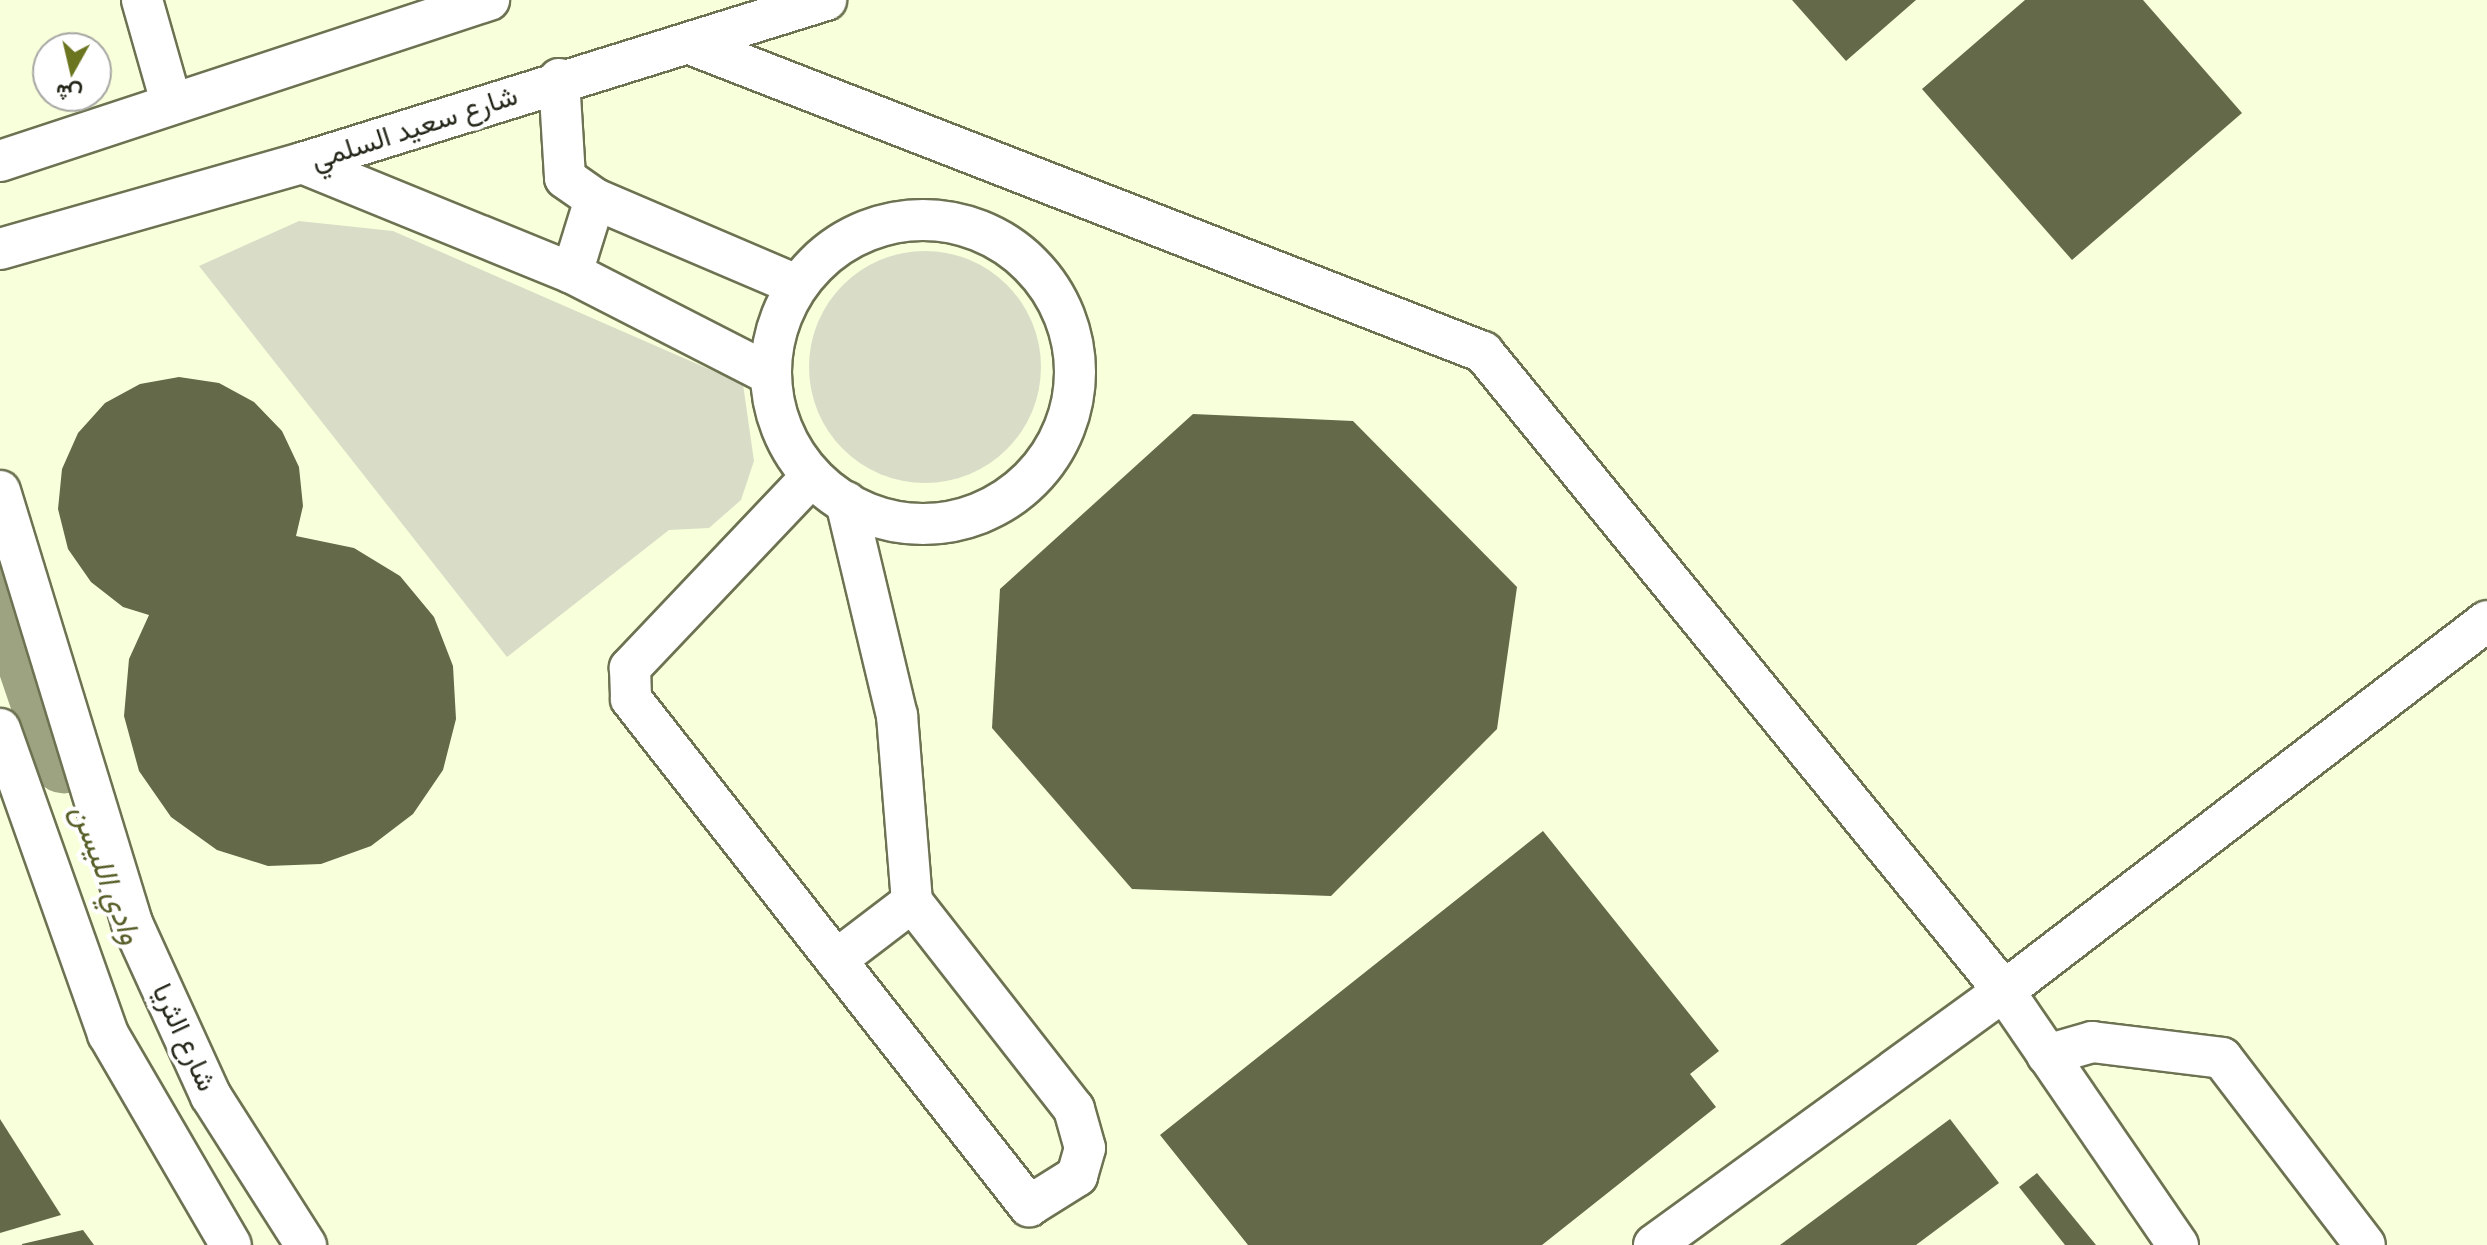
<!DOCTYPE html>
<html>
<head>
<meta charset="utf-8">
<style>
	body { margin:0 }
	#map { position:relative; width:2487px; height:1245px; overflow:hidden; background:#f8ffdb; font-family:"Golos Text",Vazirmatn,sans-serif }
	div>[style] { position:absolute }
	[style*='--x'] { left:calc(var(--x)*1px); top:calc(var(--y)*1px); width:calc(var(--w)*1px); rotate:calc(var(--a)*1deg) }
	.green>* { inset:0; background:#d9ddc7 }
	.round { border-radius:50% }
	.river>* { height:68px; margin:-34px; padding:0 34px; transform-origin:34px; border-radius:34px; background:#9da381 }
	.building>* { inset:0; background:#646949 }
	.roads { filter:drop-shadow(2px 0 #6d7252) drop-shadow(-2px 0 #6d7252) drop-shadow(0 2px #6d7252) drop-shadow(0 -2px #6d7252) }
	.minor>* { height:40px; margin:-20px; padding:0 20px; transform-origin:20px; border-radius:20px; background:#fff }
	.minor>.ring { margin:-20px; padding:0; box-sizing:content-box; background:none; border:40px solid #fff; border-radius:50% }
	span { translate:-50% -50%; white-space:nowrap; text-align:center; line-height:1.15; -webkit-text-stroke:8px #fff; paint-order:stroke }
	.street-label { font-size:28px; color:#232518 }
	.water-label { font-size:30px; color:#565d26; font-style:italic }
	.north { position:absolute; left:32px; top:32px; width:80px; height:80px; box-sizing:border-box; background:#fff; border:2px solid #a7a8a3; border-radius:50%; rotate:188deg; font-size:22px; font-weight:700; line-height:32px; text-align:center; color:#232518 }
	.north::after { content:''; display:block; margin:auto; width:28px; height:36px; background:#6b741e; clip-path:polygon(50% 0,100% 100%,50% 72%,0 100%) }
</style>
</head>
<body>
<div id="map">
	<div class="green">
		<div style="clip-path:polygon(299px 221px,393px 231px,743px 384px,754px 461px,741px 500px,709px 528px,669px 530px,507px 657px,199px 266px)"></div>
		<div class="round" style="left:809px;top:251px;width:232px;height:232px"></div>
	</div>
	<div class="river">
		<div style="--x:0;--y:571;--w:199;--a:71.2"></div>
	</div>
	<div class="building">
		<div style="clip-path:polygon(1792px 0,1916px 0,1846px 61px)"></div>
		<div style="clip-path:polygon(2025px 0,2143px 0,2242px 113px,2072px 260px,1922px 89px)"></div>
		<div style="clip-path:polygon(179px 377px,219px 383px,254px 402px,282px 431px,299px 467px,303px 506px,296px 536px,354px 548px,400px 576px,434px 617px,453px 666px,456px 719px,443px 770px,413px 814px,371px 846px,321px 864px,268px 866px,217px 850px,171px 817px,139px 771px,124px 716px,129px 659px,149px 615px,123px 607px,91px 582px,68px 549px,58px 509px,62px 469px,78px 433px,105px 403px,140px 384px)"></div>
		<div style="clip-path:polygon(1193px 414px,1353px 421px,1517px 587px,1497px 729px,1331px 896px,1132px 889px,992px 728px,1000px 589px)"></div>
		<div style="clip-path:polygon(1543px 831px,1719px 1051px,1690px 1074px,1716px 1107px,1542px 1245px,1248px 1245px,1160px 1135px)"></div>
		<div style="clip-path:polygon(0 1119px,61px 1215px,0 1233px)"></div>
		<div style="clip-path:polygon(1950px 1119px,1999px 1183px,1916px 1245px,1780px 1245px)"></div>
		<div style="clip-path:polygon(2037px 1173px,2096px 1245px,2065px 1245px,2019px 1187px)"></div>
		<div style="clip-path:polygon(83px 1230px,94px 1245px,22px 1245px,22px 1244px)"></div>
	</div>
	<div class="roads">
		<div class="minor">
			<div style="--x:142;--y:0;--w:106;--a:74.1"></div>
			<div style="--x:690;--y:44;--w:851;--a:21.23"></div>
			<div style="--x:1483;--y:352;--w:824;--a:50.81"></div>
			<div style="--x:2004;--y:991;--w:308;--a:55.6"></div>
			<div style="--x:559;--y:79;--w:99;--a:86.5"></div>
			<div style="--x:565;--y:178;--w:37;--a:35"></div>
			<div style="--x:595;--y:199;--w:220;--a:23.1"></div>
			<div style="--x:0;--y:161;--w:515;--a:-18.22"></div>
			<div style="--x:302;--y:163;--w:292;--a:22.2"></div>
			<div style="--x:572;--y:273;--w:219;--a:27.1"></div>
			<div class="ring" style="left:771px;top:220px;width:264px;height:264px"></div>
			<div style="--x:0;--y:249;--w:314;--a:-15.9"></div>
			<div style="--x:302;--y:163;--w:549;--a:-17.28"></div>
			<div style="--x:572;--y:273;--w:77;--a:-72.7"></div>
			<div style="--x:812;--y:476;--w:265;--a:133.5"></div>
			<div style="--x:630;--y:668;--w:31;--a:88"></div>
			<div style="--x:631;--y:699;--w:645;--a:51.87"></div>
			<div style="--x:1029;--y:1206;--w:57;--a:-32"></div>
			<div style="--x:1077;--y:1176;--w:29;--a:-74"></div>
			<div style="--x:1085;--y:1148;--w:41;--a:-105.8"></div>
			<div style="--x:1074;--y:1109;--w:263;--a:-128"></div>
			<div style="--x:912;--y:902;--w:187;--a:-94.6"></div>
			<div style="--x:897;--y:716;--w:220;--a:-103.4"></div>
			<div style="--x:0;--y:491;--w:452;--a:73"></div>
			<div style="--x:132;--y:923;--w:190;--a:65.5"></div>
			<div style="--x:211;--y:1096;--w:177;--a:57.5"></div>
			<div style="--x:0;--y:729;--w:324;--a:70.5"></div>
			<div style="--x:108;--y:1034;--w:244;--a:59.8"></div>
			<div style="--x:836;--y:960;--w:96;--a:-37.3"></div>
			<div style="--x:2047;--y:1055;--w:47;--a:-16.1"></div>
			<div style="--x:2092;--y:1042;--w:131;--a:7"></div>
			<div style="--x:2222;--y:1058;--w:235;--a:52.6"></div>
			<div style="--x:1654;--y:1245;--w:432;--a:-36"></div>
			<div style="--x:2004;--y:991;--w:608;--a:-37.45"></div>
		</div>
	</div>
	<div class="street-label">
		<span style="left:414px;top:127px;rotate:-18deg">شارع سعيد السلمي</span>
		<span style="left:185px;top:1037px;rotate:65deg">شارع الثريا</span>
	</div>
	<div class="water-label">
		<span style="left:107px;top:874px;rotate:69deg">وادي الليسن</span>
	</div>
	<div class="north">ش</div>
</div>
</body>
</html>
